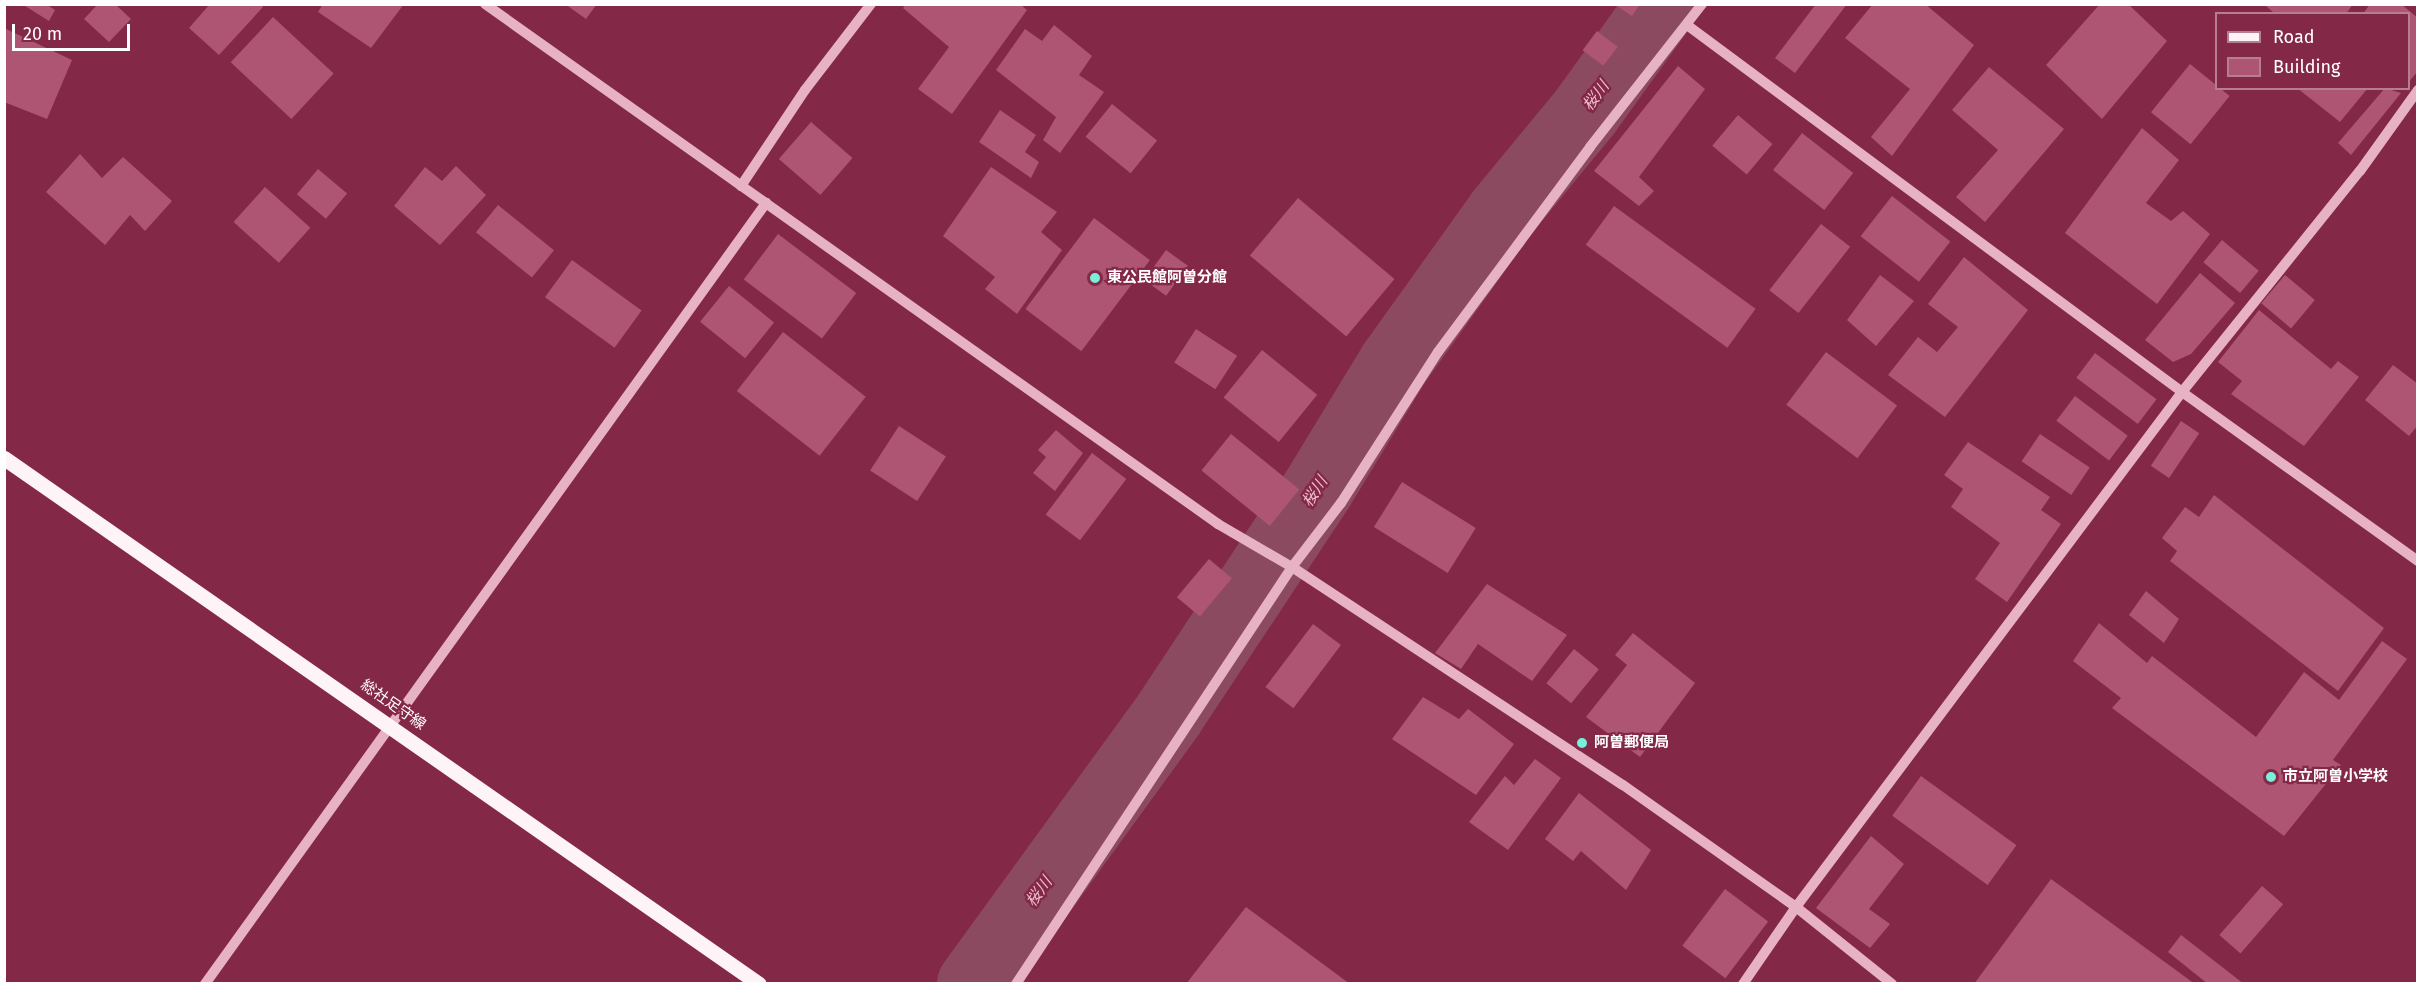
<!DOCTYPE html>
<html>
<head>
<meta charset="utf-8">
<style>
	body { margin:0 }
	#map { position:relative; width:2422px; height:988px; overflow:hidden; background:#842847; font-family:"Fira Sans","Noto Sans JP",sans-serif }
	div>[style] { position:absolute }
	[style*='--x'] { left:calc(var(--x)*1px); top:calc(var(--y)*1px); width:calc(var(--w)*1px); rotate:calc(var(--a)*1deg) }
	.river>* { height:72px; margin:-36px; padding:0 36px; transform-origin:36px; border-radius:36px; background:#8b4a5f }
	.building>* { inset:0; background:#ad5573; transform-origin:0 0 }
	.minor>* { height:10px; margin:-5px; padding:0 5px; transform-origin:5px; border-radius:5px; background:#e7b2c4 }
	.major>* { height:15px; margin:-7.5px; padding:0 7.5px; transform-origin:7.5px; border-radius:7.5px; background:#fef3f6 }
	.dots>* { width:16px; height:16px; translate:-50% -50%; box-sizing:border-box; border:3px solid #842847; border-radius:50% }
	span { translate:-50% -50%; white-space:nowrap; text-align:center; line-height:1.15; -webkit-text-stroke:4.5px #842847; paint-order:stroke }
	.poi-label { font-size:15px; color:#fff; font-weight:700 }
	.left { translate:0 -50%; text-align:left }
	.street-label { font-size:15px; color:#fff }
	.water-label { font-size:16px; color:#eebecf; font-style:italic }
	.frame { position:absolute; inset:0; border:6px solid #fff; pointer-events:none }
	.legend { position:absolute; left:2215px; top:12px; width:195px; height:78px; box-sizing:border-box; background:#842847; border:2px solid #b57e91; margin:0; padding:8px 10px; list-style:none; font-size:18px; color:#fff }
	.legend li { display:flex; align-items:center; gap:12px; height:30px }
	.legend b { width:30px; border:2px solid #b57e91 }
	.scale { position:absolute; left:12px; top:24px; width:118px; height:27px; box-sizing:border-box; border:3px solid #fff; border-top:0; padding-left:8px; font-size:18px; line-height:21px; white-space:nowrap; color:#fff; -webkit-text-stroke:4px #842847; paint-order:stroke }
</style>
</head>
<body>
<div id="map">
	<div class="river">
		<div style="--x:973;--y:984;--w:334;--a:-54"></div>
		<div style="--x:1169;--y:714;--w:270;--a:-56.5"></div>
		<div style="--x:1318;--y:489;--w:146;--a:-58.7"></div>
		<div style="--x:1394;--y:364;--w:186;--a:-54.4"></div>
		<div style="--x:1502;--y:213;--w:132;--a:-50.5"></div>
		<div style="--x:1586;--y:111;--w:132;--a:-54.3"></div>
	</div>
	<div class="building">
		<div style="clip-path:polygon(22px 4px,46px 4px,55px 10px,49px 21px)"></div>
		<div style="clip-path:polygon(98px 4px,115px 4px,131px 19px,109px 42px,84px 19px)"></div>
		<div style="clip-path:polygon(210px 4px,260px 4px,263px 7px,219px 55px,189px 28px)"></div>
		<div style="clip-path:polygon(323px 4px,404px 4px,371px 48px,318px 12px)"></div>
		<div style="clip-path:polygon(565px 4px,597px 4px,586px 19px)"></div>
		<div style="clip-path:polygon(906px 4px,1020px 4px,1027px 10px,952px 114px,918px 89px,949px 47px,903px 8px)"></div>
		<div style="clip-path:polygon(1614px 4px,1640px 4px,1632px 16px)"></div>
		<div style="clip-path:polygon(1816px 4px,1847px 4px,1795px 73px,1775px 58px)"></div>
		<div style="clip-path:polygon(1873px 4px,1925px 4px,1974px 45px,1892px 156px,1871px 137px,1910px 89px,1845px 38px)"></div>
		<div style="clip-path:polygon(2100px 4px,2128px 4px,2167px 41px,2102px 119px,2046px 65px)"></div>
		<div style="clip-path:polygon(2264px 4px,2353px 4px,2346px 14px,2275px 14px)"></div>
		<div style="clip-path:polygon(2370px 4px,2401px 4px,2418px 18px,2418px 71px,2408px 83px,2408px 14px,2363px 14px)"></div>
		<div style="left:273px;top:17px;width:83px;height:62px;rotate:43deg"></div>
		<div style="clip-path:polygon(1054px 25px,1092px 56px,1079px 75px,1104px 92px,1060px 153px,1043px 140px,1056px 117px,996px 70px,1025px 29px,1042px 41px)"></div>
		<div style="clip-path:polygon(4px 28px,72px 60px,47px 119px,4px 102px)"></div>
		<div style="left:1597px;top:31px;width:26px;height:24px;rotate:37deg"></div>
		<div style="left:2190px;top:64px;width:51px;height:62px;rotate:39deg"></div>
		<div style="clip-path:polygon(1678px 66px,1705px 89px,1639px 177px,1654px 191px,1639px 206px,1594px 171px)"></div>
		<div style="clip-path:polygon(1989px 67px,2064px 129px,1985px 222px,1956px 197px,1998px 150px,1952px 110px)"></div>
		<div style="clip-path:polygon(2297px 88px,2368px 88px,2340px 122px)"></div>
		<div style="clip-path:polygon(2385px 88px,2401px 93px,2351px 155px,2338px 143px)"></div>
		<div style="left:1112px;top:104px;width:58px;height:42px;rotate:39deg"></div>
		<div style="clip-path:polygon(1000px 110px,1036px 135px,1025px 152px,1039px 162px,1031px 178px,979px 142px)"></div>
		<div style="left:1738px;top:115px;width:45px;height:40px;rotate:40deg"></div>
		<div style="left:811px;top:122px;width:55px;height:49px;rotate:41deg"></div>
		<div style="clip-path:polygon(2142px 128px,2179px 160px,2146px 203px,2171px 221px,2183px 211px,2210px 234px,2157px 304px,2065px 233px)"></div>
		<div style="left:1802px;top:133px;width:65px;height:47px;rotate:38deg"></div>
		<div style="clip-path:polygon(80px 154px,102px 178px,123px 157px,172px 201px,145px 231px,130px 215px,105px 245px,46px 192px)"></div>
		<div style="clip-path:polygon(456px 166px,486px 195px,440px 245px,394px 206px,425px 167px,442px 181px)"></div>
		<div style="clip-path:polygon(991px 167px,1057px 212px,1041px 232px,1062px 250px,1017px 314px,985px 289px,995px 277px,943px 236px)"></div>
		<div style="left:318px;top:169px;width:38px;height:33px;rotate:40deg"></div>
		<div style="left:265px;top:187px;width:61px;height:47px;rotate:42deg"></div>
		<div style="left:1892px;top:196px;width:74px;height:51px;rotate:38deg"></div>
		<div style="left:1298px;top:198px;width:126px;height:75px;rotate:40deg"></div>
		<div style="left:498px;top:205px;width:72px;height:35px;rotate:39deg"></div>
		<div style="left:1614px;top:206px;width:175px;height:48px;rotate:36deg"></div>
		<div style="left:1094px;top:218px;width:70px;height:114px;rotate:37deg"></div>
		<div style="left:1821px;top:224px;width:37px;height:84px;rotate:38deg"></div>
		<div style="left:778px;top:234px;width:98px;height:57px;rotate:37deg"></div>
		<div style="left:2222px;top:240px;width:48px;height:29px;rotate:40deg"></div>
		<div style="left:1166px;top:250px;width:27px;height:37px;rotate:36deg"></div>
		<div style="clip-path:polygon(1964px 257px,2028px 310px,1945px 417px,1888px 375px,1918px 337px,1937px 352px,1958px 327px,1928px 304px)"></div>
		<div style="left:572px;top:260px;width:86px;height:46px;rotate:36deg"></div>
		<div style="clip-path:polygon(2200px 273px,2235px 303px,2191px 354px,2173px 362px,2145px 340px)"></div>
		<div style="clip-path:polygon(1880px 275px,1914px 301px,1876px 346px,1847px 320px)"></div>
		<div style="left:2285px;top:275px;width:39px;height:37px;rotate:40deg"></div>
		<div style="left:729px;top:286px;width:58px;height:46px;rotate:39deg"></div>
		<div style="clip-path:polygon(2259px 310px,2331px 369px,2338px 361px,2359px 377px,2304px 446px,2231px 394px,2242px 381px,2218px 362px)"></div>
		<div style="left:1196px;top:329px;width:49px;height:40px;rotate:33deg"></div>
		<div style="left:783px;top:332px;width:105px;height:75px;rotate:38deg"></div>
		<div style="left:1262px;top:350px;width:71px;height:61px;rotate:39deg"></div>
		<div style="left:1826px;top:352px;width:89px;height:66px;rotate:37deg"></div>
		<div style="left:2095px;top:353px;width:77px;height:31px;rotate:37deg"></div>
		<div style="clip-path:polygon(2393px 365px,2418px 384px,2418px 425px,2409px 436px,2365px 400px)"></div>
		<div style="left:2075px;top:396px;width:66px;height:31px;rotate:37deg"></div>
		<div style="left:2181px;top:421px;width:22px;height:54px;rotate:34deg"></div>
		<div style="left:899px;top:426px;width:56px;height:53px;rotate:33deg"></div>
		<div style="clip-path:polygon(1056px 430px,1083px 453px,1055px 491px,1033px 473px,1046px 457px,1038px 450px)"></div>
		<div style="left:1231px;top:434px;width:88px;height:47px;rotate:39deg"></div>
		<div style="left:2040px;top:434px;width:60px;height:33px;rotate:34deg"></div>
		<div style="clip-path:polygon(1968px 442px,2050px 497px,2041px 510px,2061px 524px,2007px 602px,1975px 579px,2000px 543px,1951px 507px,1963px 489px,1944px 475px)"></div>
		<div style="left:1092px;top:453px;width:43px;height:77px;rotate:37deg"></div>
		<div style="left:1402px;top:482px;width:87px;height:53px;rotate:32deg"></div>
		<div style="clip-path:polygon(2214px 495px,2384px 628px,2338px 691px,2170px 561px,2177px 551px,2162px 538px,2185px 507px,2199px 517px)"></div>
		<div style="left:1209px;top:559px;width:30px;height:50px;rotate:40deg"></div>
		<div style="clip-path:polygon(1487px 584px,1567px 635px,1532px 681px,1478px 644px,1461px 669px,1435px 653px)"></div>
		<div style="clip-path:polygon(2146px 591px,2179px 619px,2164px 643px,2129px 615px)"></div>
		<div style="clip-path:polygon(2099px 623px,2147px 663px,2152px 656px,2256px 737px,2304px 672px,2339px 700px,2382px 641px,2407px 659px,2333px 760px,2341px 765px,2284px 836px,2112px 708px,2121px 698px,2073px 661px)"></div>
		<div style="left:1313px;top:624px;width:35px;height:79px;rotate:37deg"></div>
		<div style="clip-path:polygon(1633px 633px,1695px 683px,1640px 757px,1586px 717px,1627px 665px,1615px 655px)"></div>
		<div style="left:1574px;top:649px;width:32px;height:44px;rotate:39deg"></div>
		<div style="clip-path:polygon(1423px 697px,1459px 719px,1468px 709px,1514px 744px,1476px 795px,1392px 739px)"></div>
		<div style="clip-path:polygon(1535px 759px,1561px 778px,1508px 850px,1469px 822px,1505px 776px,1514px 785px)"></div>
		<div style="left:1921px;top:776px;width:118px;height:49px;rotate:36deg"></div>
		<div style="clip-path:polygon(1579px 793px,1651px 850px,1626px 890px,1581px 851px,1573px 861px,1545px 839px)"></div>
		<div style="clip-path:polygon(1871px 836px,1904px 864px,1869px 909px,1890px 924px,1870px 948px,1816px 908px)"></div>
		<div style="clip-path:polygon(2051px 879px,2195px 984px,1974px 984px)"></div>
		<div style="left:2262px;top:886px;width:28px;height:65px;rotate:41deg"></div>
		<div style="left:1725px;top:889px;width:54px;height:71px;rotate:37deg"></div>
		<div style="clip-path:polygon(1246px 907px,1350px 984px,1186px 984px)"></div>
		<div style="clip-path:polygon(2181px 935px,2244px 984px,2208px 984px,2168px 952px)"></div>
	</div>
	<div class="minor">
		<div style="--x:485;--y:4;--w:899;--a:35.35"></div>
		<div style="--x:1218;--y:524;--w:86;--a:30.2"></div>
		<div style="--x:1292;--y:567;--w:396;--a:33.4"></div>
		<div style="--x:1623;--y:785;--w:212;--a:35.2"></div>
		<div style="--x:1796;--y:907;--w:123;--a:38.7"></div>
		<div style="--x:1687;--y:25;--w:616;--a:36.55"></div>
		<div style="--x:2182;--y:392;--w:290;--a:35.6"></div>
		<div style="--x:741;--y:186;--w:115;--a:-56.3"></div>
		<div style="--x:805;--y:90;--w:108;--a:-52.5"></div>
		<div style="--x:205;--y:984;--w:962;--a:-54.31"></div>
		<div style="--x:1016;--y:984;--w:500;--a:-56.5"></div>
		<div style="--x:1292;--y:567;--w:81;--a:-52.6"></div>
		<div style="--x:1341;--y:503;--w:179;--a:-57.3"></div>
		<div style="--x:1438;--y:352;--w:255;--a:-53.4"></div>
		<div style="--x:1590;--y:147;--w:182;--a:-51.9"></div>
		<div style="--x:1743;--y:984;--w:93;--a:-55.5"></div>
		<div style="--x:1796;--y:907;--w:644;--a:-53.15"></div>
		<div style="--x:2182;--y:392;--w:284;--a:-51.2"></div>
		<div style="--x:2360;--y:171;--w:100;--a:-54.4"></div>
	</div>
	<div class="major">
		<div style="--x:4;--y:458;--w:920;--a:34.86"></div>
	</div>
	<div class="dots">
		<div style="left:1095px;top:278px;background:#79eed9"></div>
		<div style="left:1582px;top:743px;background:#79eed9"></div>
		<div style="left:2271px;top:777px;background:#79eed9"></div>
	</div>
	<div class="poi-label">
		<span class="left" style="left:1107px;top:278px">東公民館阿曽分館</span>
		<span class="left" style="left:1594px;top:743px">阿曽郵便局</span>
		<span class="left" style="left:2283px;top:777px">市立阿曽小学校</span>
	</div>
	<div class="street-label">
		<span style="left:393px;top:705px;rotate:35deg">総社足守線</span>
	</div>
	<div class="water-label">
		<span style="left:1596px;top:96px;rotate:-53deg">桜川</span>
		<span style="left:1315px;top:492px;rotate:-57deg">桜川</span>
		<span style="left:1039px;top:892px;rotate:-54deg">桜川</span>
	</div>
	<div class="frame"></div>
	<ul class="legend">
	<li><b style="height:8px;background:#fef3f6"></b>Road</li>
	<li><b style="height:16px;background:#ad5573"></b>Building</li>
	</ul>
	<div class="scale">20 m</div>
</div>
</body>
</html>
